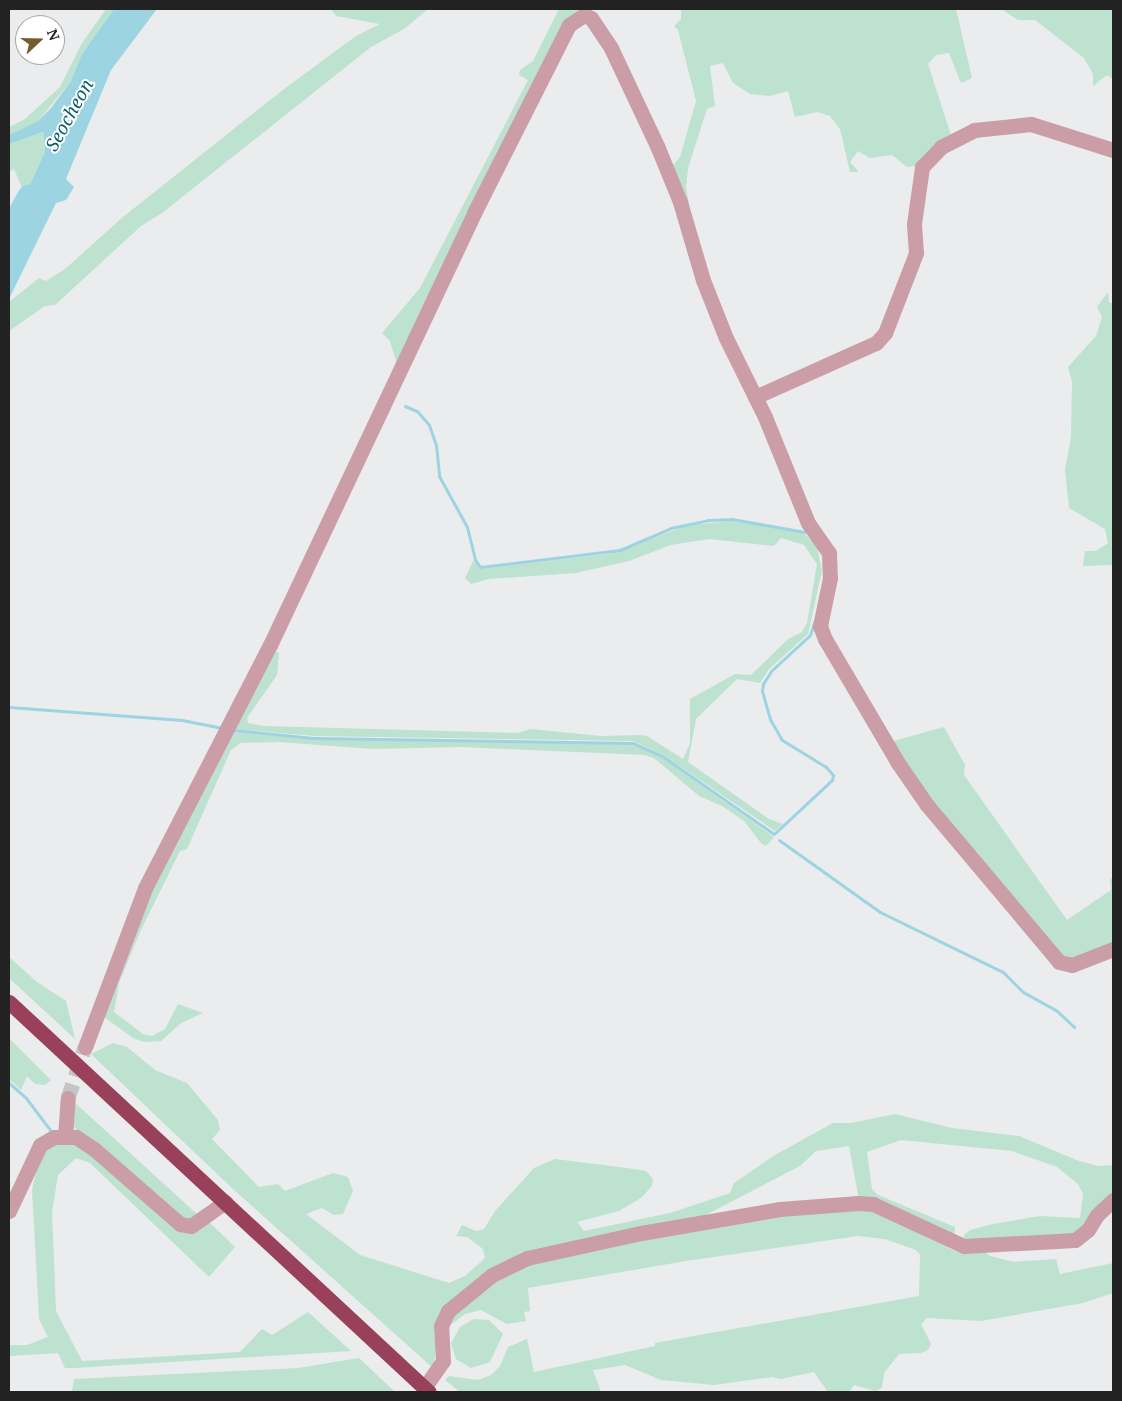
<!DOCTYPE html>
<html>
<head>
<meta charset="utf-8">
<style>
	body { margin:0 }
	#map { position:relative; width:1122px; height:1401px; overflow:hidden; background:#ebeced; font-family:"Noto Serif",serif }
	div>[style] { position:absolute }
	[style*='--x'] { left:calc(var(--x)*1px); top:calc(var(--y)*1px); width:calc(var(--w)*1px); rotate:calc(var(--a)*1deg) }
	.green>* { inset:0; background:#bde2d0 }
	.water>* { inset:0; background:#9cd4e2 }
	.stream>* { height:3px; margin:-1.5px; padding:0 1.5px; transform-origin:1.5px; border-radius:1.5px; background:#9cd4e2 }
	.river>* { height:20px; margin:-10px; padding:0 10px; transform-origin:10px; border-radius:10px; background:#9cd4e2 }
	.minor-tunnel>* { height:15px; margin-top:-7.5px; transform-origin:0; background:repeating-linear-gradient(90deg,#c3c4c5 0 15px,transparent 0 23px) }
	.minor>* { height:15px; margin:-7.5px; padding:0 7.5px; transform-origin:7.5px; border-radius:7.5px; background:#cb9ea7 }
	.highway>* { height:15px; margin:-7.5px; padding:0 7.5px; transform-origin:7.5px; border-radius:7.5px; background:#99415b }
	span { translate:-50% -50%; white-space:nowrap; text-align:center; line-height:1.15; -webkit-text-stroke:4px #fff; paint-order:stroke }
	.water-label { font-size:18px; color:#0f5d6b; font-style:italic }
	.frame { position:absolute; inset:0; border:10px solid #222223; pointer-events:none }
	.north { position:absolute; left:15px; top:15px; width:50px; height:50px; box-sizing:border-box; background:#fff; border:1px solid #a7a7a7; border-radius:50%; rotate:69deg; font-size:14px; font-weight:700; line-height:20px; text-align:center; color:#222223 }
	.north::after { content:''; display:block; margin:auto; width:18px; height:22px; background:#765b2d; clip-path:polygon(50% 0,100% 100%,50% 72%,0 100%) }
</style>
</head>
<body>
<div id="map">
	<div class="green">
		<div style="clip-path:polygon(106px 9px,114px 9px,82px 54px,71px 81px,38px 121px,9px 135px,9px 127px,25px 119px,60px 87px,82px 43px)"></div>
		<div style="clip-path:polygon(320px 9px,428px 9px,404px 29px,371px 47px,162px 213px,141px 226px,55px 305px,45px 306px,9px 331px,9px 302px,39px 278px,46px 281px,65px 269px,123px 217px,284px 89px,356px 36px,380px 24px,336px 16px,331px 9px)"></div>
		<div style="clip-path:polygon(559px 9px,579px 9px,574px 14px,398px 368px,390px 341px,382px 333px,420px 288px,528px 80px,519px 75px,520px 70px,533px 61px)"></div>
		<div style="clip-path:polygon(681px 9px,956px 9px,972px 78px,961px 83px,949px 53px,936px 55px,928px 64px,951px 135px,918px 169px,914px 166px,907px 167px,892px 155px,870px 158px,858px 151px,850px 162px,859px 172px,850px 172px,840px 129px,830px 116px,817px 112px,795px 117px,788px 91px,770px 96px,750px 94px,733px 83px,723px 63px,710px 66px,715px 106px,707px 109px,688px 168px,686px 188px,692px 219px,669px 170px,680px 157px,696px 101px,678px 30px,674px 26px,681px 19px)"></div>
		<div style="clip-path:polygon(1001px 9px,1113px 9px,1113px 79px,1107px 75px,1093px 86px,1093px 74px,1084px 58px,1035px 20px,1018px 20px)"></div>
		<div style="clip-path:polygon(43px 132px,45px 152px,9px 230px,9px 211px,23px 190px,14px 169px,9px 172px,9px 144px)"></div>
		<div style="clip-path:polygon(1108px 292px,1109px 303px,1113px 303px,1113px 565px,1083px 566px,1085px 551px,1096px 551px,1108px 543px,1105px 529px,1069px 508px,1065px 470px,1071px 437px,1072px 382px,1068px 367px,1096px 336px,1102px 317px,1097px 307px)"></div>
		<div style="clip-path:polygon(732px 521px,802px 531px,817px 547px,822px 571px,808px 634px,769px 669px,760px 683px,737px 679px,696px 719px,688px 762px,769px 819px,783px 824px,775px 831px,663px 755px,633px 741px,315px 736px,233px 729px,272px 649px,279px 653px,277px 675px,247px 718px,248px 723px,264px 726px,518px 733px,530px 729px,601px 736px,640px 735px,647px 736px,683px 759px,690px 743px,690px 699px,735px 674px,751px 675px,788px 639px,802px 632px,807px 623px,817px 564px,804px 545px,781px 538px,774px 546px,709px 539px,671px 545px,629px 561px,576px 573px,489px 579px,471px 584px,465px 578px,473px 561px,480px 569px,608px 554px,689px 525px)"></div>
		<div style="clip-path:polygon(944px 727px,965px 765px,964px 775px,1067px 920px,1111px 890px,1110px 880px,1113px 877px,1113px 946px,1065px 960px,974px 858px,890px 742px)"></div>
		<div style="clip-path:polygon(232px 732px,314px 739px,633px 744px,661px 757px,774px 837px,766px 846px,761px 843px,744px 821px,722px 806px,699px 796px,654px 758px,644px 755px,461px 747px,373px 749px,279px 742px,241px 743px,231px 750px,187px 849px,180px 851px,140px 932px,119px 983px,114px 1012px,143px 1034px,152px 1036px,165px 1029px,178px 1004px,203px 1013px,181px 1023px,161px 1041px,144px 1042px,133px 1038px,100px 1014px,148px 893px)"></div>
		<div style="clip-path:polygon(9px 957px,37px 982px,66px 1001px,75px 1039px,9px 978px)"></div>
		<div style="clip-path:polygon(9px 1038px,51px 1080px,45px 1085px,35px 1084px,27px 1076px,21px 1090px,9px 1079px)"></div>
		<div style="clip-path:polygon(113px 1043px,127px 1047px,155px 1070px,187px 1083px,218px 1120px,220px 1130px,212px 1139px,259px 1187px,278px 1184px,285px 1191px,333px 1173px,348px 1177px,353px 1191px,343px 1214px,334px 1215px,322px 1208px,306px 1214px,360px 1255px,449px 1283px,465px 1276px,485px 1258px,483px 1249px,467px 1237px,456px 1236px,462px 1225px,476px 1231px,484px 1229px,495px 1211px,534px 1168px,555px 1159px,627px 1168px,646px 1171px,653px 1179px,652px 1186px,641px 1198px,619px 1211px,577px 1222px,584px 1231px,670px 1213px,730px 1193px,734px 1183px,775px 1155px,833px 1123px,851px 1123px,895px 1114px,952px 1128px,1019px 1136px,1079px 1161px,1098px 1166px,1113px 1165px,1113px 1196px,1077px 1233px,964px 1244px,964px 1235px,970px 1230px,993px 1224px,1040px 1216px,1080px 1218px,1083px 1194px,1078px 1184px,1057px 1167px,1012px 1151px,901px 1140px,867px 1152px,872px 1189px,878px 1195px,955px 1227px,954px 1240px,859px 1200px,849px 1146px,816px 1151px,800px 1166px,698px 1219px,557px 1249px,443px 1310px,433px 1368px,233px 1189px,91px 1054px)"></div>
		<div style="clip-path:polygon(73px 1101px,198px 1215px,191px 1220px,179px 1217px,79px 1132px,72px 1125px)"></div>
		<div style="clip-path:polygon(62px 1142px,83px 1146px,166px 1219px,209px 1222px,235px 1247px,209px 1277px,90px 1163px,76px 1158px,58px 1175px,52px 1212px,56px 1311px,82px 1361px,240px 1352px,262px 1329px,272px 1335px,308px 1312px,351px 1351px,74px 1368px,65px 1368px,58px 1353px,9px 1356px,9px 1345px,27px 1345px,48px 1337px,39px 1319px,32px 1189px,42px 1148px)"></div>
		<div style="clip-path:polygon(829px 1209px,870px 1210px,957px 1252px,983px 1250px,990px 1256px,1014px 1262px,1056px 1259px,1060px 1274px,1113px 1263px,1113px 1293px,1083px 1303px,981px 1321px,927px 1318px,921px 1324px,931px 1344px,928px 1350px,921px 1353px,899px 1354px,884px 1373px,882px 1388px,875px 1391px,854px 1385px,849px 1392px,828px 1392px,814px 1372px,781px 1379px,772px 1377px,714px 1385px,661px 1380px,625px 1365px,593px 1370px,601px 1392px,460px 1392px,445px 1380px,449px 1376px,478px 1380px,491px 1375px,500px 1366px,508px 1347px,527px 1339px,534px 1372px,655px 1346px,655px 1343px,919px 1296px,920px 1255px,916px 1250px,885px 1239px,858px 1236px,686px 1261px,528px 1288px,530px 1311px,524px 1312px,526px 1321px,507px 1324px,481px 1310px,465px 1314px,449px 1326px,449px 1315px,514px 1265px,643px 1237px)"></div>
		<div style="clip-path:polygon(474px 1319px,489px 1320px,503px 1334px,490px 1362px,471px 1368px,456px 1359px,451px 1343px,460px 1327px)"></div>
		<div style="clip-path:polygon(359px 1358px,395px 1392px,72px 1392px,74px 1379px,298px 1368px)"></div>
	</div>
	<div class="water">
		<div style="clip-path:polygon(114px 9px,157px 9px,111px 70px,66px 179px,74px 187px,66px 200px,56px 203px,9px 299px,9px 230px,45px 152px,43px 132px,9px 144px,9px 135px,38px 121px,51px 108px,71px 81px,82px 54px)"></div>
	</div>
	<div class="stream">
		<div style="--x:405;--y:406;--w:13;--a:23"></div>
		<div style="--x:417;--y:411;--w:18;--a:49"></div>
		<div style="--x:429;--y:425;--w:21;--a:71"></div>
		<div style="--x:436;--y:445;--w:31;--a:84"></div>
		<div style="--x:439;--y:476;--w:58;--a:61.2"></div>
		<div style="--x:467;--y:527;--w:34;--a:76"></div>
		<div style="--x:475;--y:560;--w:9;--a:54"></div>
		<div style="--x:480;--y:567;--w:141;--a:-6.9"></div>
		<div style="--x:620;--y:550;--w:56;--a:-23.3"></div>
		<div style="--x:671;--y:528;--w:38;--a:-12"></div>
		<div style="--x:708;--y:520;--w:24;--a:-2"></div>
		<div style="--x:732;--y:519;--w:74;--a:10.1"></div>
		<div style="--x:9;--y:707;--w:173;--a:4.3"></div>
		<div style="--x:182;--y:720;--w:41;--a:11.3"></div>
		<div style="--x:233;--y:730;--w:81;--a:5.6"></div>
		<div style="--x:314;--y:738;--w:319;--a:0.9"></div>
		<div style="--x:633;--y:743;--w:32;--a:24"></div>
		<div style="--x:662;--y:756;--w:136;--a:34.9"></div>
		<div style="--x:774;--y:834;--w:79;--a:-43"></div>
		<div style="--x:832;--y:780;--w:5;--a:-79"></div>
		<div style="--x:833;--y:775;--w:11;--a:-131"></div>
		<div style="--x:826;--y:767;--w:52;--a:-148.5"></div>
		<div style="--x:782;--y:740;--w:24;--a:-120"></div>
		<div style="--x:770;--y:719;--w:29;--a:-106"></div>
		<div style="--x:762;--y:691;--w:7;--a:-82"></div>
		<div style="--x:763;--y:684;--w:15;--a:-58"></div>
		<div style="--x:771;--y:671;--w:53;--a:-42.7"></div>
		<div style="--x:810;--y:635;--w:13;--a:-72"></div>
		<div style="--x:779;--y:840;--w:124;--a:35.5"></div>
		<div style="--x:880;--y:912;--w:137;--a:26"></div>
		<div style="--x:1003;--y:972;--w:28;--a:45"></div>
		<div style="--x:1023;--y:992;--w:38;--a:29"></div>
		<div style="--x:1056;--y:1010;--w:25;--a:43"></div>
		<div style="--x:9;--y:1083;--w:23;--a:41"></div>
		<div style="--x:26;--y:1098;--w:40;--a:53"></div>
	</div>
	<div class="river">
		<div style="--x:9;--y:229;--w:39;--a:-61"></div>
	</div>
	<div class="minor-tunnel">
		<div style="--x:68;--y:1098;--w:54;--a:-71.6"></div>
	</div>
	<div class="minor">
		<div style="--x:755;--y:397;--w:133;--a:-24.1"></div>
		<div style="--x:876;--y:343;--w:13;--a:-48"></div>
		<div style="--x:885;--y:333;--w:86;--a:-68.8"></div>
		<div style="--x:916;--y:253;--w:29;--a:-94"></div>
		<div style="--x:914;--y:224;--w:58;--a:-82"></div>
		<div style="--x:922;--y:167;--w:28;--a:-46"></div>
		<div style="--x:941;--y:147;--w:37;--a:-27"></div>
		<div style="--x:974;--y:130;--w:57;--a:-6"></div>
		<div style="--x:1031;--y:124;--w:86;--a:17.6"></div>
		<div style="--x:85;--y:1047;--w:170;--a:-69.3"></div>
		<div style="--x:145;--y:888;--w:273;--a:-62.8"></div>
		<div style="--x:270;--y:645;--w:478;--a:-64.7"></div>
		<div style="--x:474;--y:213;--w:211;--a:-63.2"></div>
		<div style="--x:569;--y:25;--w:18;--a:-34"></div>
		<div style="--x:584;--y:15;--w:8;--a:23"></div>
		<div style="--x:591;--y:18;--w:36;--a:56"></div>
		<div style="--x:611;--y:48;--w:110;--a:64.8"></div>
		<div style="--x:658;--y:148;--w:58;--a:67.8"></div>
		<div style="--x:680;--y:202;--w:81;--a:73.6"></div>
		<div style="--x:703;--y:280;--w:62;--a:68.4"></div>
		<div style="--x:726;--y:338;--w:88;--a:63.7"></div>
		<div style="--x:765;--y:417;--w:114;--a:67.9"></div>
		<div style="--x:808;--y:523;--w:37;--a:55"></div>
		<div style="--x:829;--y:553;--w:25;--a:88"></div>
		<div style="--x:830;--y:578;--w:49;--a:101.8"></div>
		<div style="--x:820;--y:626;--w:14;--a:69"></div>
		<div style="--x:825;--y:639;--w:144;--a:59.5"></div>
		<div style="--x:898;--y:763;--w:51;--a:55.4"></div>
		<div style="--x:927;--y:805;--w:205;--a:49.9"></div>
		<div style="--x:1059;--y:962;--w:13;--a:13"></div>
		<div style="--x:1072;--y:965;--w:44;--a:-21.3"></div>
		<div style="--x:65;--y:1137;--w:39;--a:-86"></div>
		<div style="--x:9;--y:1211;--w:73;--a:-64.8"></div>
		<div style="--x:40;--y:1145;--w:16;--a:-30"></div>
		<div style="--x:54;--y:1137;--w:22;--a:0"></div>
		<div style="--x:76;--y:1137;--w:22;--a:34"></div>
		<div style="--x:94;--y:1149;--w:114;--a:41.1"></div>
		<div style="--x:180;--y:1224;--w:11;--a:10"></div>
		<div style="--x:191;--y:1226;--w:42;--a:-35.2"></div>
		<div style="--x:424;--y:1388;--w:33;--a:-55"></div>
		<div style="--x:443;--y:1361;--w:35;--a:-93"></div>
		<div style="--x:441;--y:1326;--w:17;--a:-65"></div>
		<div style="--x:448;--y:1311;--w:57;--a:-39.3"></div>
		<div style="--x:492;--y:1275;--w:39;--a:-26"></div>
		<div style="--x:527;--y:1258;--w:117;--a:-12.4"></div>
		<div style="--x:641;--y:1233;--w:141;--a:-9.8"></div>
		<div style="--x:780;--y:1209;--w:78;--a:-4.4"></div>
		<div style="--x:858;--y:1203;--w:15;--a:4"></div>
		<div style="--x:873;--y:1204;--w:100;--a:24.8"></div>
		<div style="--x:964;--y:1246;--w:111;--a:-3.1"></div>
		<div style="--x:1075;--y:1240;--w:16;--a:-38"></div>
		<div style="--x:1088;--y:1230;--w:17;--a:-59"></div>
		<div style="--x:1097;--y:1215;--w:22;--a:-43"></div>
	</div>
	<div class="highway">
		<div style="--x:9;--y:1002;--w:573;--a:42.88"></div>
	</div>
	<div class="water-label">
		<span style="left:69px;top:115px;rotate:-61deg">Seocheon</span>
	</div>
	<div class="frame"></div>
	<div class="north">N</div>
</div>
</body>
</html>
